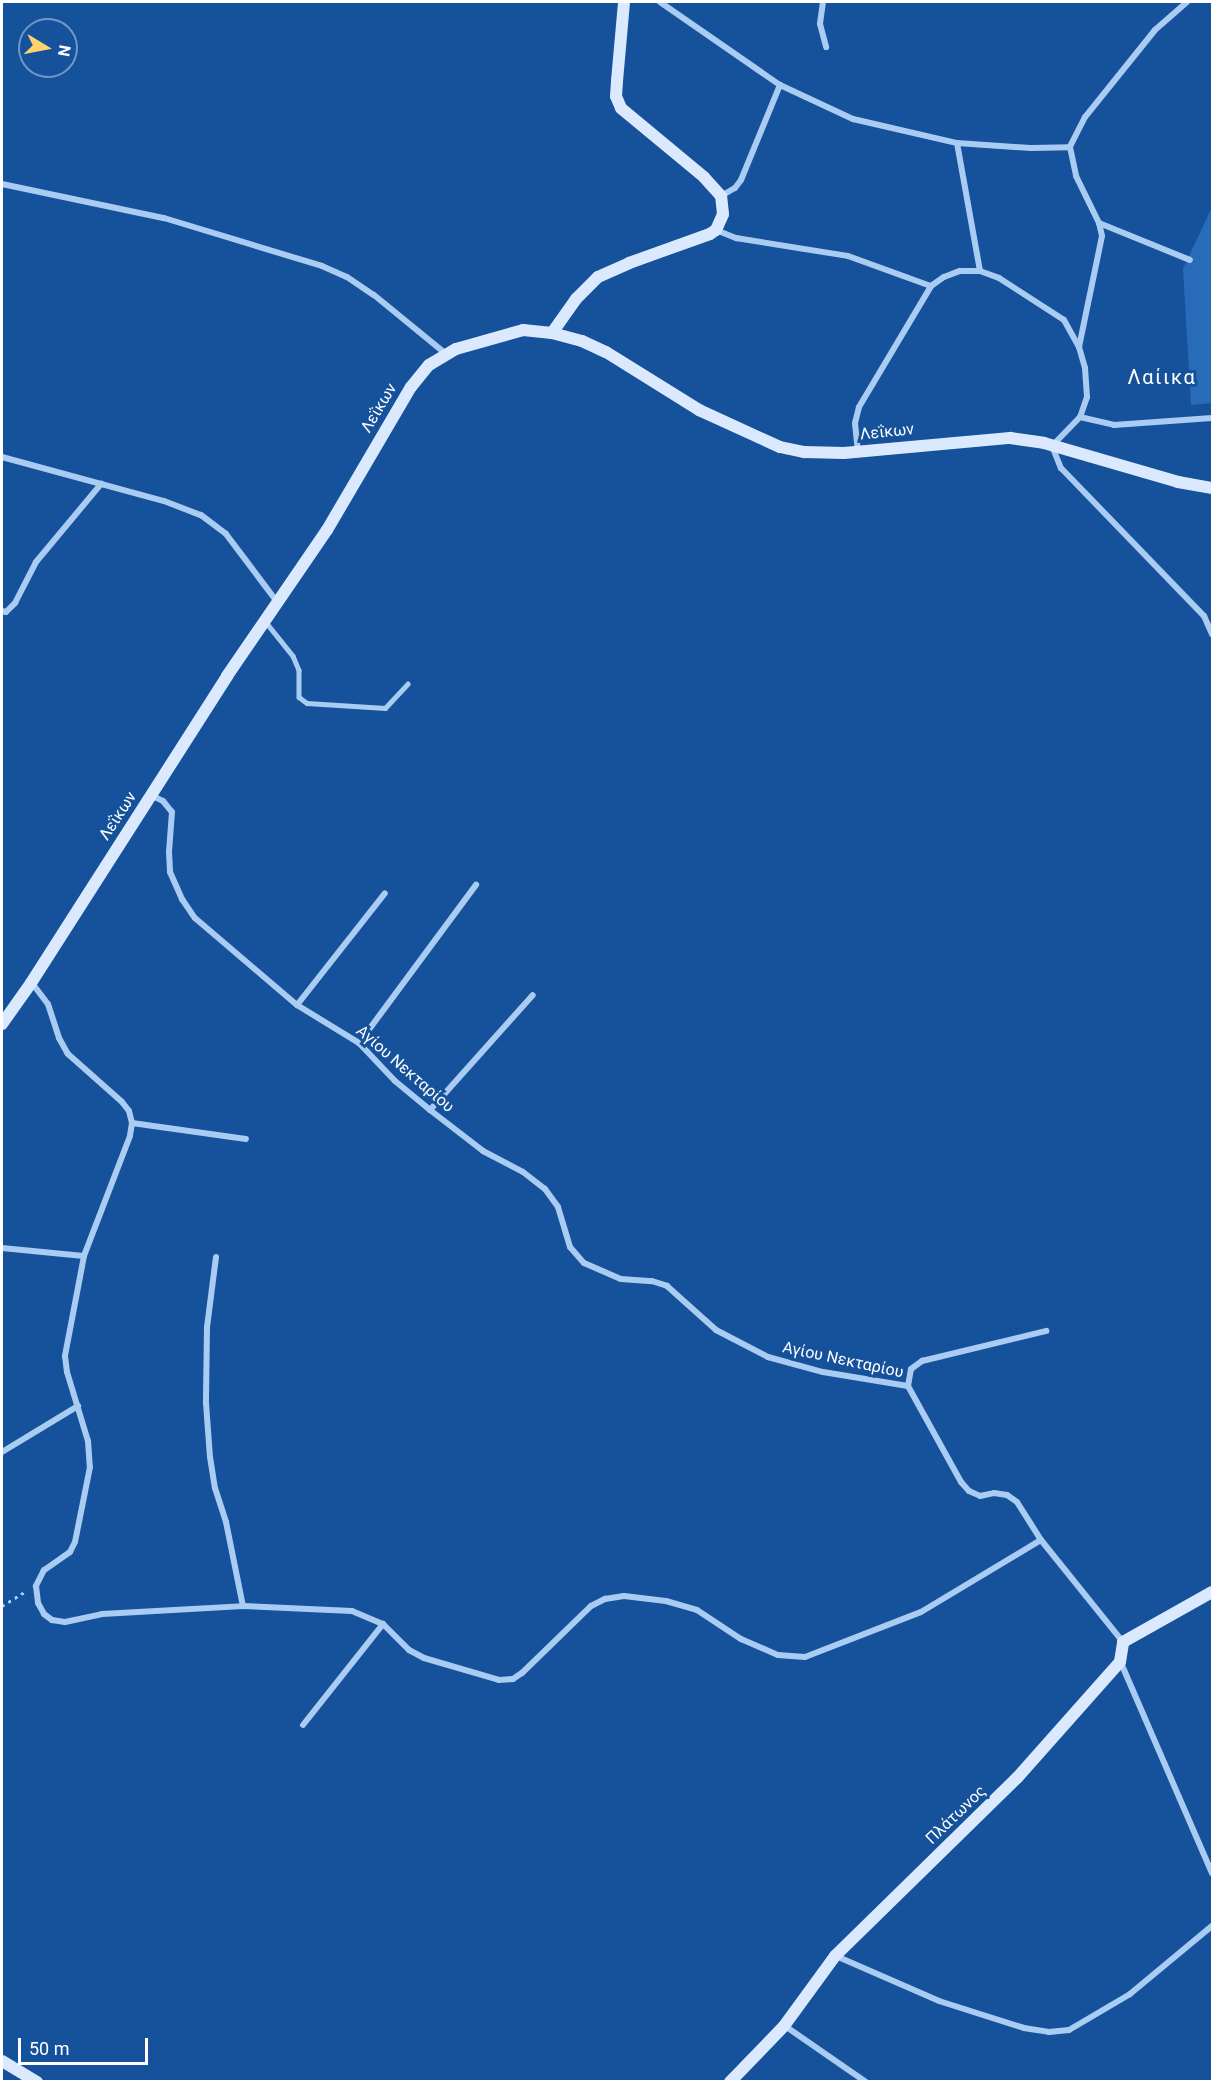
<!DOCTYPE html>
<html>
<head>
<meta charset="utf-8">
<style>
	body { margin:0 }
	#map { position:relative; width:1214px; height:2083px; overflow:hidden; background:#15529b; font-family:Roboto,sans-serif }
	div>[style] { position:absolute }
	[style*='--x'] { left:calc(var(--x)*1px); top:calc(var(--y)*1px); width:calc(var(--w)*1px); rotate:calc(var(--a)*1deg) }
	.green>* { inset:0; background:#286cb9 }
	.path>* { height:3px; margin-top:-1.5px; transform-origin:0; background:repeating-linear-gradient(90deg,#aaccf3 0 3px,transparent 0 7.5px) }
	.lane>* { height:4.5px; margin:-2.25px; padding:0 2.25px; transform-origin:2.25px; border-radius:2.25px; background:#aaccf3 }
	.street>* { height:6px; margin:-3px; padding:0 3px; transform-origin:3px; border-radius:3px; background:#aaccf3 }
	.secondary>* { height:12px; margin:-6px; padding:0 6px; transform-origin:6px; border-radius:6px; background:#dae9fd }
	span { translate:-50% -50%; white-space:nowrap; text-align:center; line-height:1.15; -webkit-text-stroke:6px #15529b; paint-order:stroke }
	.street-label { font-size:16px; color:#fff }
	.quarter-label { font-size:20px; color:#fff; letter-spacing:1.5px }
	.frame { position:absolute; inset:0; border:3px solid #fff; pointer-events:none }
	.north { position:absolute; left:18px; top:18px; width:60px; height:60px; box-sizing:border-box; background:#15529b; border:2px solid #7397c3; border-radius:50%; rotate:100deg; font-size:16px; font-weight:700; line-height:24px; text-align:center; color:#fff }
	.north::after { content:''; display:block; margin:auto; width:21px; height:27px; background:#ffd26c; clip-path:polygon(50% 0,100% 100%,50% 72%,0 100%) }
	.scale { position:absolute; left:18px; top:2038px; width:130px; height:27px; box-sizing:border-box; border:3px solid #fff; border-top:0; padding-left:8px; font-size:18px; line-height:21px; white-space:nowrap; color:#fff; -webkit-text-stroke:4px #15529b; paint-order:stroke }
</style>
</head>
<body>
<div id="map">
	<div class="green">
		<div style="clip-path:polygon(1212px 207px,1212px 403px,1191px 405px,1183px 269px)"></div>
	</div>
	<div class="path">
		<div style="--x:2;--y:1606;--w:28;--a:-32"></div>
	</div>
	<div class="lane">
		<div style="--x:265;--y:621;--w:45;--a:51.3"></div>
		<div style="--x:293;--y:656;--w:15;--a:67"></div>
		<div style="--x:299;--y:670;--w:27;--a:90"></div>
		<div style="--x:299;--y:697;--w:10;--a:37"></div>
		<div style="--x:307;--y:703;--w:78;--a:3.7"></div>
		<div style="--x:385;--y:708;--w:33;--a:-47"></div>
	</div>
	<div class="street">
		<div style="--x:660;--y:2;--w:146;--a:34.7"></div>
		<div style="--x:780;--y:85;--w:81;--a:25"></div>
		<div style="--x:853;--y:119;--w:107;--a:13"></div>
		<div style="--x:957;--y:143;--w:74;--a:3.9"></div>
		<div style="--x:1031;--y:148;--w:39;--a:-1"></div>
		<div style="--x:823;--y:2;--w:22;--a:98"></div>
		<div style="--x:820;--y:24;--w:24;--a:75"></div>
		<div style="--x:1187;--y:2;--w:43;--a:138.8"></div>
		<div style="--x:1155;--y:30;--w:112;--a:128.8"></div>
		<div style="--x:1085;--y:117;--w:34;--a:117"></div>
		<div style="--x:1070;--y:147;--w:30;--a:78"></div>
		<div style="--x:1076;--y:176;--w:52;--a:63.9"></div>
		<div style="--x:1099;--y:223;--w:13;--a:77"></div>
		<div style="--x:1102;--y:236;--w:113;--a:101.7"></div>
		<div style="--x:1079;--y:347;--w:22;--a:74"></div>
		<div style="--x:1085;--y:368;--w:29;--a:86"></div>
		<div style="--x:1087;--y:397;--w:21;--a:109"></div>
		<div style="--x:1080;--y:417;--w:40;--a:134"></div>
		<div style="--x:1052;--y:446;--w:24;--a:68"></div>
		<div style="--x:1061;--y:468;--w:206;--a:46"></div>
		<div style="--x:1204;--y:616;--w:20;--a:66"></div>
		<div style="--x:957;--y:143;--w:130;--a:79.8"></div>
		<div style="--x:980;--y:271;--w:20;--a:20"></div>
		<div style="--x:999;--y:278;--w:77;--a:32.9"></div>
		<div style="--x:1064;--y:320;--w:31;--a:61"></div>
		<div style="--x:2;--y:184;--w:166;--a:11.9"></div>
		<div style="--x:164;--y:218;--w:165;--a:16.9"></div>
		<div style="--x:322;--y:266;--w:27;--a:24"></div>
		<div style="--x:347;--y:277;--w:32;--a:34"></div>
		<div style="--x:374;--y:295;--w:93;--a:39.3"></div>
		<div style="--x:721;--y:196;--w:16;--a:-30"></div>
		<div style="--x:735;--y:188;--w:10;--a:-53"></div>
		<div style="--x:741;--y:180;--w:103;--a:-67.7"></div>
		<div style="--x:1099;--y:223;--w:98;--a:22.1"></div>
		<div style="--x:716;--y:230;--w:22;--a:22"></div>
		<div style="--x:736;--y:238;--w:113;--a:9.1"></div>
		<div style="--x:848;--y:256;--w:88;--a:19.9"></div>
		<div style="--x:1080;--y:417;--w:35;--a:13"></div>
		<div style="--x:1114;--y:425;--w:98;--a:-4.1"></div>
		<div style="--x:858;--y:452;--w:29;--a:-96"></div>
		<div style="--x:855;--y:423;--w:16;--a:-76"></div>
		<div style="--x:859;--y:407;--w:141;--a:-59.2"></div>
		<div style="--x:931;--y:286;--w:16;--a:-35"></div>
		<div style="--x:944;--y:277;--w:17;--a:-21"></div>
		<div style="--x:960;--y:271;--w:20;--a:0"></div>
		<div style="--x:2;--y:457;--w:168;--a:15.2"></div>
		<div style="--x:164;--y:501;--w:40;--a:21"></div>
		<div style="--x:201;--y:515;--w:31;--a:37"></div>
		<div style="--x:226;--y:534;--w:86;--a:53"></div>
		<div style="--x:2;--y:611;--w:4;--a:14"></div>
		<div style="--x:6;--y:612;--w:13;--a:-45"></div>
		<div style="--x:15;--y:603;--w:46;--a:-62.9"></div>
		<div style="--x:36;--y:562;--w:102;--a:-50.2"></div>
		<div style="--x:151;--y:795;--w:13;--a:27"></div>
		<div style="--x:163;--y:801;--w:14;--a:51"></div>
		<div style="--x:172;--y:812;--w:40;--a:94.3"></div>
		<div style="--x:169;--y:852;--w:20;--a:87"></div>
		<div style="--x:170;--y:872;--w:30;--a:66"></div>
		<div style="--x:182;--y:899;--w:23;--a:56"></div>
		<div style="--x:195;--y:918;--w:134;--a:40.5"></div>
		<div style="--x:297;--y:1005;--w:73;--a:31.5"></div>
		<div style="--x:359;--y:1043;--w:52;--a:46.5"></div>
		<div style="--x:395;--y:1081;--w:45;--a:39.6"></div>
		<div style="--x:430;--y:1110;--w:67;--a:37.7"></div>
		<div style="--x:483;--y:1151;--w:45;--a:27.7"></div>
		<div style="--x:523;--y:1172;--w:28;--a:38"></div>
		<div style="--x:545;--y:1189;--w:22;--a:54"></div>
		<div style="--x:558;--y:1207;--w:42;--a:73.3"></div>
		<div style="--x:570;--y:1247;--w:21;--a:49"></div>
		<div style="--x:584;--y:1263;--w:40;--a:23.4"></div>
		<div style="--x:621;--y:1279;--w:31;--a:4"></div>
		<div style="--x:652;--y:1281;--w:16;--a:18"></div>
		<div style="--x:667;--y:1286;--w:66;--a:41.9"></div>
		<div style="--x:716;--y:1330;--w:59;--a:27.4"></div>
		<div style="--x:768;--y:1357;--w:57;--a:15.3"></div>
		<div style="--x:823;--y:1372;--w:86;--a:9.4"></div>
		<div style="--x:908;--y:1386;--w:110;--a:61.1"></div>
		<div style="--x:961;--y:1482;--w:12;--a:48"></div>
		<div style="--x:969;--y:1491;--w:12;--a:24"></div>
		<div style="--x:980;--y:1496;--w:14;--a:-12"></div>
		<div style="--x:994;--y:1493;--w:13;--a:9"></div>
		<div style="--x:1007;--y:1495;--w:12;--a:35"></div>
		<div style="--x:1017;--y:1502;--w:45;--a:57.7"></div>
		<div style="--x:1041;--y:1540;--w:131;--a:51.2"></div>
		<div style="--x:32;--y:983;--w:26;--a:53"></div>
		<div style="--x:48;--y:1004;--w:36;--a:72"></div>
		<div style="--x:59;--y:1038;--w:18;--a:61"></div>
		<div style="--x:68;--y:1054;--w:72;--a:41.6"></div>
		<div style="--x:122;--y:1102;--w:11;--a:52"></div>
		<div style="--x:129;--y:1111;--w:12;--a:76"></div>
		<div style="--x:132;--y:1123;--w:13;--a:99"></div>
		<div style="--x:130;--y:1136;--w:129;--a:111"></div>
		<div style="--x:84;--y:1256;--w:102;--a:100.8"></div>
		<div style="--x:65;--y:1356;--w:16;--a:83"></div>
		<div style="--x:67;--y:1372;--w:72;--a:73.1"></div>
		<div style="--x:88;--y:1441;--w:26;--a:86"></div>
		<div style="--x:90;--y:1467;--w:76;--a:101.3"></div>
		<div style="--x:75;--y:1542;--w:11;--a:117"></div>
		<div style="--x:70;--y:1552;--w:32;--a:145"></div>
		<div style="--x:44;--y:1570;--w:18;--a:117"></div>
		<div style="--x:36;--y:1586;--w:17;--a:83"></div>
		<div style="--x:38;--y:1603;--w:13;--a:61"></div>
		<div style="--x:44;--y:1614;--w:10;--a:37"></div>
		<div style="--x:52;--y:1620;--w:13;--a:9"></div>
		<div style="--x:65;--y:1622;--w:38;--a:-12"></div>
		<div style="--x:102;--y:1614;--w:141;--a:-3.2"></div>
		<div style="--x:243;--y:1606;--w:109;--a:2.6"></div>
		<div style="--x:352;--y:1611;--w:34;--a:23"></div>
		<div style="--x:383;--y:1624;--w:37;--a:45"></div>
		<div style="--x:409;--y:1650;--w:17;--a:28"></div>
		<div style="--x:424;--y:1658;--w:78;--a:16.3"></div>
		<div style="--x:499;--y:1680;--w:14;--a:-4"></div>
		<div style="--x:513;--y:1679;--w:11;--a:-34"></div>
		<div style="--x:522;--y:1673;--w:96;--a:-44.2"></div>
		<div style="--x:591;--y:1606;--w:16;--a:-27"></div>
		<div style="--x:605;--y:1599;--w:19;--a:-9"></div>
		<div style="--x:624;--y:1596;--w:42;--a:6.8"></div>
		<div style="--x:666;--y:1601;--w:32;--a:16"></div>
		<div style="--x:697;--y:1610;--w:53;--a:33.4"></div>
		<div style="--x:741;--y:1639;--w:40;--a:23.4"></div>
		<div style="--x:778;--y:1655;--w:27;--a:4"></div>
		<div style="--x:805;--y:1657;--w:124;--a:-21.2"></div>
		<div style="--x:921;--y:1612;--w:140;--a:-31"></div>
		<div style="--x:297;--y:1005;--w:142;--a:-51.8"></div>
		<div style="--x:359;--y:1043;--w:197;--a:-53.5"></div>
		<div style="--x:430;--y:1110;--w:154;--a:-48.2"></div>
		<div style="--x:132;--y:1123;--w:115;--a:8"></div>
		<div style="--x:2;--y:1248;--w:82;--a:5.6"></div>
		<div style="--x:216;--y:1257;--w:71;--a:97.3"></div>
		<div style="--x:207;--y:1327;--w:76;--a:90.8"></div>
		<div style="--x:206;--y:1403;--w:54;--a:85.8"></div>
		<div style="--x:210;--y:1457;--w:31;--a:81"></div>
		<div style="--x:215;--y:1488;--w:36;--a:72"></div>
		<div style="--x:226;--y:1522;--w:86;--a:78.6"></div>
		<div style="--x:908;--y:1386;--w:17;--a:-80"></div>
		<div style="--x:911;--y:1369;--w:14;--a:-36"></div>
		<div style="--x:922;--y:1361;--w:128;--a:-13.6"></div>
		<div style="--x:2;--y:1452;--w:89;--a:-31.2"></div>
		<div style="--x:1121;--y:1663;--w:229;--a:66.6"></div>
		<div style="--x:303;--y:1725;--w:129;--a:-51.6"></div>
		<div style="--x:836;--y:1956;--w:112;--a:23.6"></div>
		<div style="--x:939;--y:2001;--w:89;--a:17.6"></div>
		<div style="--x:1024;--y:2028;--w:25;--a:9"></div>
		<div style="--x:1049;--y:2032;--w:20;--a:-6"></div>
		<div style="--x:1069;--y:2030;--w:71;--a:-30.5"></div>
		<div style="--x:1130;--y:1994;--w:107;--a:-39.7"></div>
		<div style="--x:785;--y:2026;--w:98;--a:34.7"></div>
	</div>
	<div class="secondary">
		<div style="--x:552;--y:333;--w:42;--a:-54.8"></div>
		<div style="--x:576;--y:299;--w:31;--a:-45"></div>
		<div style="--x:598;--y:277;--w:34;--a:-24"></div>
		<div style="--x:629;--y:263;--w:86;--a:-19.7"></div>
		<div style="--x:710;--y:234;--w:7;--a:-34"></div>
		<div style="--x:716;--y:230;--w:17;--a:-66"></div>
		<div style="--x:723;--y:214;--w:18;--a:-96"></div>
		<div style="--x:721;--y:196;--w:25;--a:-132"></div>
		<div style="--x:704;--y:177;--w:108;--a:-140.3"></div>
		<div style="--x:621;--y:108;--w:13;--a:-113"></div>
		<div style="--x:616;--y:96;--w:15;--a:-86"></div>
		<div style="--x:617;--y:81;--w:79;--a:-84.9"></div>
		<div style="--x:2;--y:1024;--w:50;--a:-54.7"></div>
		<div style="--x:31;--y:983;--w:364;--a:-57.4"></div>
		<div style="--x:227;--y:676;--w:177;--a:-55.6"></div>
		<div style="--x:327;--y:530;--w:166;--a:-59.6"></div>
		<div style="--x:411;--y:387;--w:28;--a:-51"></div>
		<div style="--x:429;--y:365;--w:31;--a:-31"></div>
		<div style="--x:456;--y:349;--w:70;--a:-15.8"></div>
		<div style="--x:523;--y:330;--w:29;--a:6"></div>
		<div style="--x:552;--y:333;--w:31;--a:15"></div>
		<div style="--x:582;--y:341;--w:26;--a:25"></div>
		<div style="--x:606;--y:352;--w:110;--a:31.9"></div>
		<div style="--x:699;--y:410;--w:89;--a:24.6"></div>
		<div style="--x:780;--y:447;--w:25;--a:12"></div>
		<div style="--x:804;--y:452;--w:40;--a:1.4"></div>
		<div style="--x:844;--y:453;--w:167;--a:-5.2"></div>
		<div style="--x:1010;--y:438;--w:34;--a:8"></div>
		<div style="--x:1044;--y:443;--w:140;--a:16.2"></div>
		<div style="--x:1178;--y:482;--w:35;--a:10"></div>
		<div style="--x:2;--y:2061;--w:41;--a:31"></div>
		<div style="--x:730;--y:2082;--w:78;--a:-46"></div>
		<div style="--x:784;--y:2026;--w:87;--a:-53.9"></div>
		<div style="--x:835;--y:1956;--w:255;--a:-44.4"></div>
		<div style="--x:1017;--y:1778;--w:155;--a:-48.4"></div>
		<div style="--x:1120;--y:1662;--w:20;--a:-81"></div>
		<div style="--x:1123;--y:1642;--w:102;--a:-29.3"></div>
	</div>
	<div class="street-label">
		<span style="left:379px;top:408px;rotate:-59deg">Λεΐκων</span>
		<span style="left:887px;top:432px;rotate:-6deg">Λεΐκων</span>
		<span style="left:118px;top:816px;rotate:-57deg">Λεΐκων</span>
		<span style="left:405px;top:1069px;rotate:41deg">Αγίου Νεκταρίου</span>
		<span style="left:843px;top:1360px;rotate:12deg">Αγίου Νεκταρίου</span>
		<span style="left:956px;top:1815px;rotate:-44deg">Πλάτωνος</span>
	</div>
	<div class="quarter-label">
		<span style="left:1162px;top:377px">Λαίικα</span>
	</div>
	<div class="frame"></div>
	<div class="north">N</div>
	<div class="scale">50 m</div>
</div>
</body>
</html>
